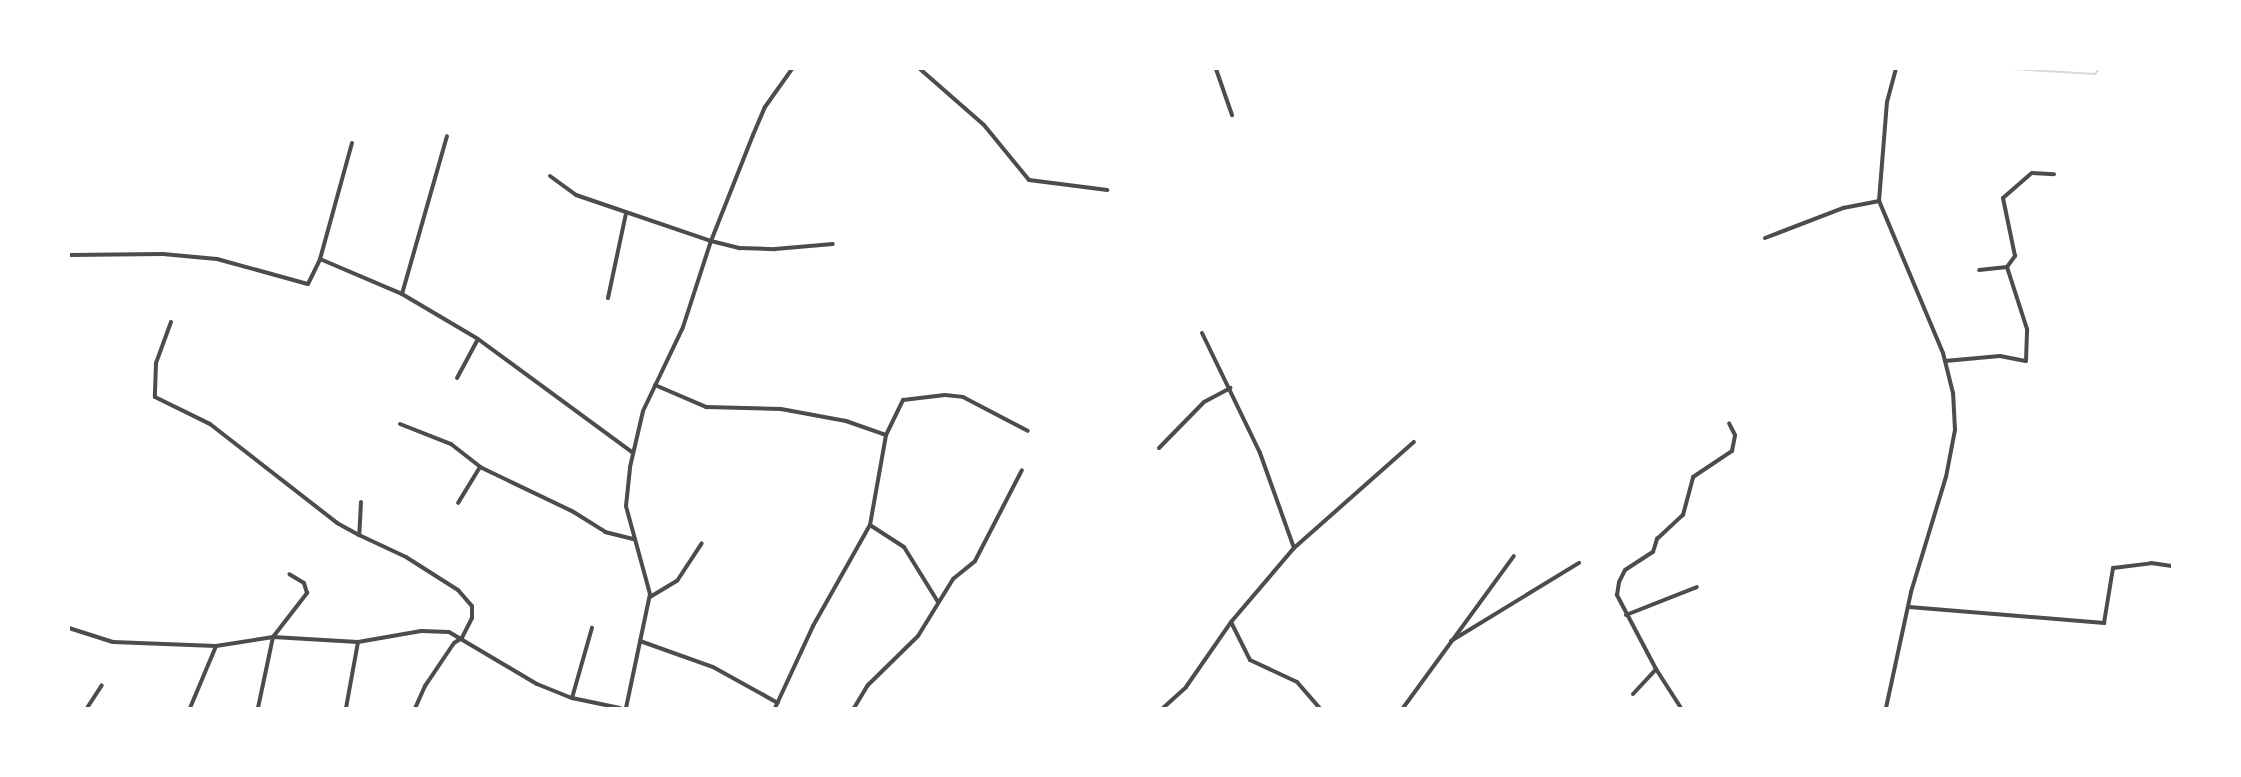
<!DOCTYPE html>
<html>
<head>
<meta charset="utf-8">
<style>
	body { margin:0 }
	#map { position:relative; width:2241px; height:777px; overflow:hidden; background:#fff; font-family:"Noto Sans",sans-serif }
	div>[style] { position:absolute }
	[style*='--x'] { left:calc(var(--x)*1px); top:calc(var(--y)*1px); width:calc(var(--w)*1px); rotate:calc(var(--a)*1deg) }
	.stream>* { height:2px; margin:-1px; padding:0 1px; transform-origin:1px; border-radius:1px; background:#d9d9d9 }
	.minor>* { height:4px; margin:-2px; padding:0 2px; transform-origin:2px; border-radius:2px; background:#4c4c4c }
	span { translate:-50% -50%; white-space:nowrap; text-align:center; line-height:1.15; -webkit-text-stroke:5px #fff; paint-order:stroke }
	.frame { position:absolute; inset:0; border:70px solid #fff; pointer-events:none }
</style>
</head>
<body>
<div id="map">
	<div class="stream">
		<div style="--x:2011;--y:69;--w:84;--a:3.4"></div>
		<div style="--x:2095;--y:74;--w:6;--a:-51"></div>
	</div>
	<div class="minor">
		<div style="--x:920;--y:69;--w:85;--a:41.2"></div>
		<div style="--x:984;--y:125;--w:71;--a:50.7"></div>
		<div style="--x:1029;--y:180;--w:79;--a:7.3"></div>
		<div style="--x:1216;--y:69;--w:49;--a:70.8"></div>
		<div style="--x:352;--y:143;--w:120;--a:105.4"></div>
		<div style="--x:320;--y:259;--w:89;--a:23.1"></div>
		<div style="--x:402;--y:294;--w:88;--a:30.6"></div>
		<div style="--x:478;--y:339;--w:192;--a:36.3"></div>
		<div style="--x:550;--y:176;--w:32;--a:36"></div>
		<div style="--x:576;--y:195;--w:143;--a:18.8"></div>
		<div style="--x:711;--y:241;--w:30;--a:14"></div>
		<div style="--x:740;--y:248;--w:35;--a:2"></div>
		<div style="--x:775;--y:249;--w:58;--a:-4.9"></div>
		<div style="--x:1765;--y:238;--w:84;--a:-21"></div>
		<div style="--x:1843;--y:208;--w:37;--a:-11"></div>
		<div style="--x:69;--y:255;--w:94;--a:-0.6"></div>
		<div style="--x:163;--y:254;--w:54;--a:5.3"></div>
		<div style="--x:217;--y:259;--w:94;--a:15.4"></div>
		<div style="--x:308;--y:284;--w:28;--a:-64"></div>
		<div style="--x:2007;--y:267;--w:14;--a:-54"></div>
		<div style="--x:2015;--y:256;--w:59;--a:-101.7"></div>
		<div style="--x:2003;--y:198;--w:38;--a:-41"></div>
		<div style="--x:2032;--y:173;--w:22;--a:3"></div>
		<div style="--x:402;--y:294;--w:164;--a:-74.1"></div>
		<div style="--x:608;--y:298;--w:87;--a:-78"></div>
		<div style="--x:171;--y:322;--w:44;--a:110.1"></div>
		<div style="--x:156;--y:363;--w:34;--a:92"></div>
		<div style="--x:155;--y:397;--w:61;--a:26.1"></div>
		<div style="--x:210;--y:424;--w:161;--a:37.9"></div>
		<div style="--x:337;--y:523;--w:25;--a:29"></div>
		<div style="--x:1202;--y:333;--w:133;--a:64.2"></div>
		<div style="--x:1260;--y:453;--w:101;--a:70.3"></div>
		<div style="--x:1945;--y:361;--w:55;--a:-5.2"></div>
		<div style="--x:2000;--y:356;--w:26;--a:11"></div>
		<div style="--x:2026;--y:361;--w:32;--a:-88"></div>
		<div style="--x:2027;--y:329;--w:65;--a:-107.9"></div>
		<div style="--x:2007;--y:267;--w:28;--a:174"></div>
		<div style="--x:457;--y:378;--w:44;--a:-61.7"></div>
		<div style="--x:655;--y:385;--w:56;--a:23.3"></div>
		<div style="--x:706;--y:407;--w:75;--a:1.5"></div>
		<div style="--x:781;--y:409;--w:66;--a:10.5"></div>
		<div style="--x:846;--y:421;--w:42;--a:19.3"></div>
		<div style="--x:400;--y:424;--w:55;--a:21.4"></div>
		<div style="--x:451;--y:444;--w:37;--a:38"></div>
		<div style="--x:480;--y:467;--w:42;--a:121.4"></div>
		<div style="--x:1159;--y:448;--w:64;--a:-45.6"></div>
		<div style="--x:1204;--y:402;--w:30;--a:-28"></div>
		<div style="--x:480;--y:467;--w:102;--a:25.6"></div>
		<div style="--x:572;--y:511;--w:39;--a:32"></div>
		<div style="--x:605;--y:532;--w:29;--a:14"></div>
		<div style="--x:361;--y:502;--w:33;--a:93"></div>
		<div style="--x:359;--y:535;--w:52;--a:25.1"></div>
		<div style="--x:406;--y:557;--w:62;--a:32.4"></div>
		<div style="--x:458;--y:590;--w:21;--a:49"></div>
		<div style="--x:472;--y:606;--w:12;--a:90"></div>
		<div style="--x:472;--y:618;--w:22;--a:117"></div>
		<div style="--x:462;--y:638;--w:9;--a:148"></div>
		<div style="--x:454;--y:643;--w:52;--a:124"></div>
		<div style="--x:425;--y:686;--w:24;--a:114"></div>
		<div style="--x:870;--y:525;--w:40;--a:32.9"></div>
		<div style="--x:904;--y:547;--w:65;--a:58.3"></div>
		<div style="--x:650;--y:597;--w:31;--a:-31"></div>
		<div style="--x:677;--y:581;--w:45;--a:-56.7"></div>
		<div style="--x:1909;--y:607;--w:196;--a:4.7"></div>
		<div style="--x:2104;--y:623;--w:56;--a:-80.7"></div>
		<div style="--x:2113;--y:568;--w:38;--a:-7"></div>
		<div style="--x:2151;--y:563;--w:21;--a:8"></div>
		<div style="--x:1626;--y:615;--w:76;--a:-21.5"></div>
		<div style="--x:1231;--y:622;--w:42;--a:63.4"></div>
		<div style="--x:1250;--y:660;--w:52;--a:25.1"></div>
		<div style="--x:1297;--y:682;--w:35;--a:49"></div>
		<div style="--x:69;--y:628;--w:46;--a:17.7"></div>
		<div style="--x:113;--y:642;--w:103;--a:2.2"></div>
		<div style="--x:216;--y:646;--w:58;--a:-9"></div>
		<div style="--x:273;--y:637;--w:85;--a:3.4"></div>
		<div style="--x:358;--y:642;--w:64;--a:-9.9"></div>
		<div style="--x:421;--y:631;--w:28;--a:2"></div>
		<div style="--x:449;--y:632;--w:102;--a:30.6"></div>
		<div style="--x:537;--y:684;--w:38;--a:22"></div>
		<div style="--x:572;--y:698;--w:49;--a:11.8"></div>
		<div style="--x:640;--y:641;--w:77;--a:19.6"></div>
		<div style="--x:713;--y:667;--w:74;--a:29"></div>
		<div style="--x:1451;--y:641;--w:150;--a:-31.4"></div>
		<div style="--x:1656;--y:669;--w:84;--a:-117.8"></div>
		<div style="--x:1617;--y:595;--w:13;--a:-81"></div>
		<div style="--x:1619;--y:582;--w:13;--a:-63"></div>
		<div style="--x:1625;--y:570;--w:33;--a:-33"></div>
		<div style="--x:1653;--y:552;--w:14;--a:-73"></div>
		<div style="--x:1657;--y:539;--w:35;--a:-43"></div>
		<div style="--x:1683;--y:515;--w:39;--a:-75"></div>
		<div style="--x:1693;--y:477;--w:47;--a:-33.7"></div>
		<div style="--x:1732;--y:451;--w:16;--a:-79"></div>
		<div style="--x:1735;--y:435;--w:13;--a:-117"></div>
		<div style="--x:1633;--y:694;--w:34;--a:-47"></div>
		<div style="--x:1656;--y:669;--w:46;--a:57.3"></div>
		<div style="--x:572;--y:698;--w:73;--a:-74.1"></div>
		<div style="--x:87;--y:708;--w:27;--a:-57"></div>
		<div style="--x:190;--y:708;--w:67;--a:-67.2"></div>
		<div style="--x:258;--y:708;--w:73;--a:-78.1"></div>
		<div style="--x:273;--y:637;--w:56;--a:-52.3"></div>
		<div style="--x:307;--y:593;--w:10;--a:-107"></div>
		<div style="--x:304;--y:583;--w:17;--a:-149"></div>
		<div style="--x:346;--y:708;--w:67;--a:-79.7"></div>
		<div style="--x:626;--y:708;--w:116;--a:-78.1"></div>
		<div style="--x:650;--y:594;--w:91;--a:-105.3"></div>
		<div style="--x:626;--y:506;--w:39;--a:-84"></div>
		<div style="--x:630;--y:467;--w:57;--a:-76.9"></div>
		<div style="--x:643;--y:411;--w:93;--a:-64.5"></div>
		<div style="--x:683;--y:327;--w:90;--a:-72"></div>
		<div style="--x:711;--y:241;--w:114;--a:-68.4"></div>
		<div style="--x:753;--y:135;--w:30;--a:-67"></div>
		<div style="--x:765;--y:107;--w:47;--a:-54.6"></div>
		<div style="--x:775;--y:708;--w:90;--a:-65.1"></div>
		<div style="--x:813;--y:626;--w:116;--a:-60.6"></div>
		<div style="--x:870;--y:525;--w:91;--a:-79.9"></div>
		<div style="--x:886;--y:435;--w:39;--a:-64"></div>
		<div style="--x:903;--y:400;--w:42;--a:-6.8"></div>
		<div style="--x:945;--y:395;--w:18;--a:6"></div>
		<div style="--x:963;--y:397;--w:73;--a:27.6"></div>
		<div style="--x:854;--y:708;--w:27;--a:-59"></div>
		<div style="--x:868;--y:685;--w:70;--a:-44.4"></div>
		<div style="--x:918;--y:636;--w:67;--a:-58.4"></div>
		<div style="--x:953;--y:579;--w:28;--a:-39"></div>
		<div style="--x:975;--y:561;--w:102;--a:-62.7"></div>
		<div style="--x:1163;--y:708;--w:31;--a:-42"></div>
		<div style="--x:1186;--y:687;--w:79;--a:-55.3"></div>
		<div style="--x:1231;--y:622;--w:97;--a:-49.6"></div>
		<div style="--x:1294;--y:548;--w:160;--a:-41.5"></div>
		<div style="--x:1403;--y:708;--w:188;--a:-53.9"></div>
		<div style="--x:1886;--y:708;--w:119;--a:-77.8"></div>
		<div style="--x:1911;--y:592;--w:120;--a:-73.1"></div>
		<div style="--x:1946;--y:477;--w:48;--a:-79.2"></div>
		<div style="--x:1955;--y:430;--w:37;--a:-93"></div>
		<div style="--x:1953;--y:393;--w:41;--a:-104"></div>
		<div style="--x:1943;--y:353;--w:165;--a:-112.8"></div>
		<div style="--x:1879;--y:201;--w:99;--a:-85.4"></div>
		<div style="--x:1887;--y:102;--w:34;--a:-75"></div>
	</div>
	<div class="frame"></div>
</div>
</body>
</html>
